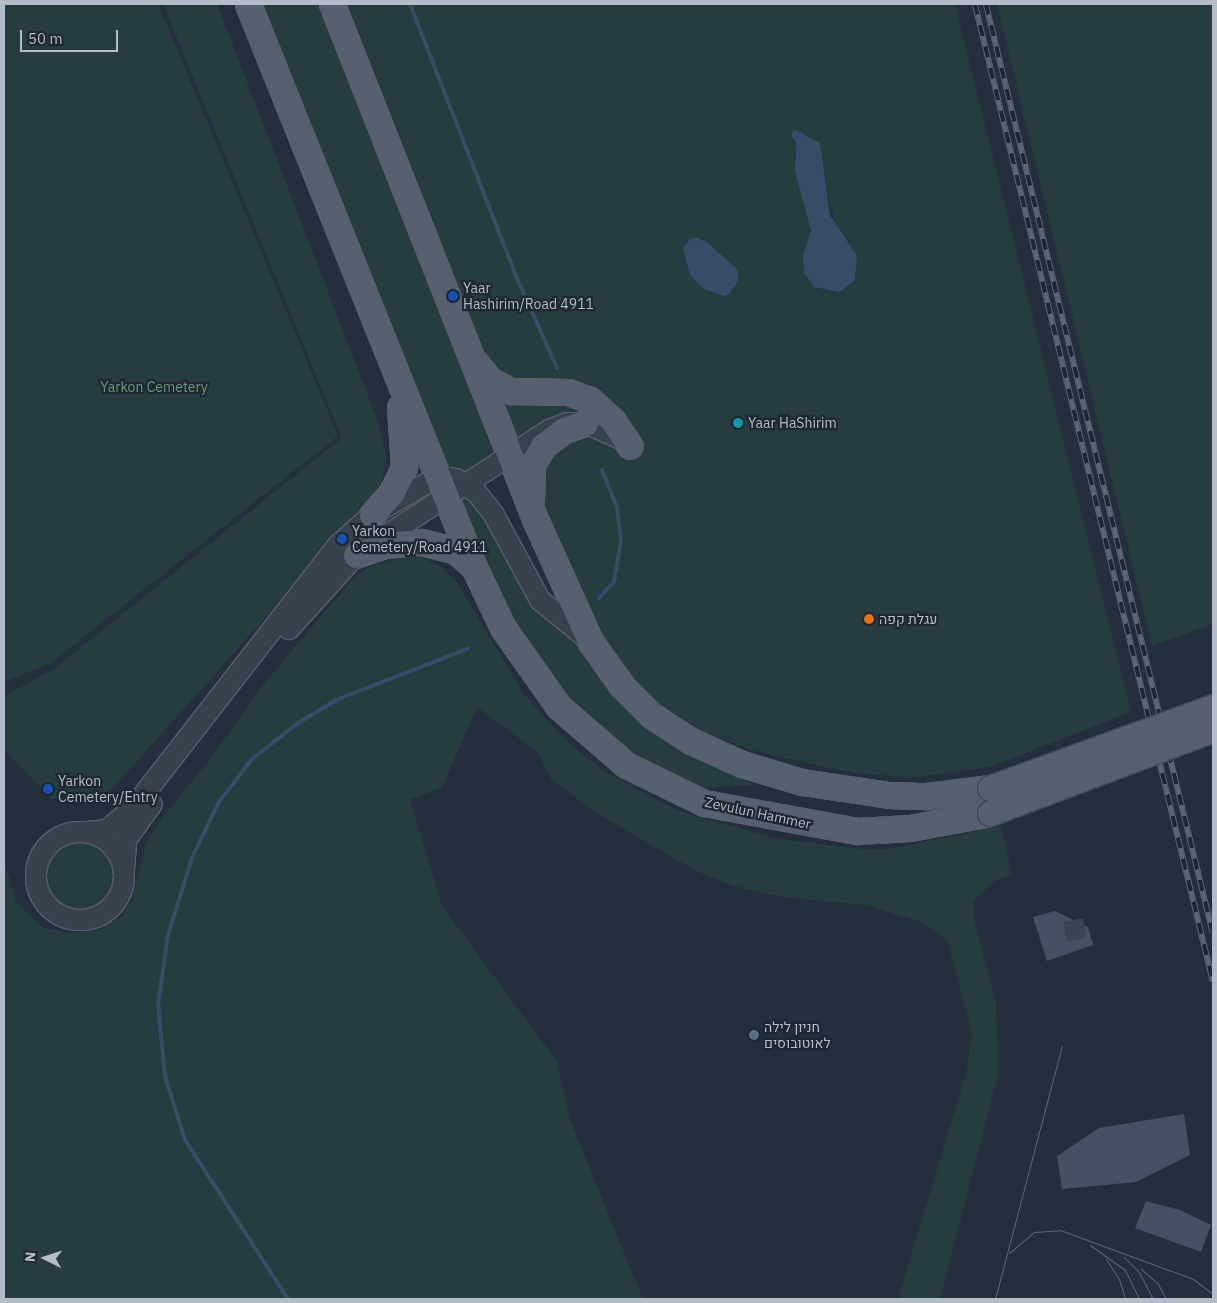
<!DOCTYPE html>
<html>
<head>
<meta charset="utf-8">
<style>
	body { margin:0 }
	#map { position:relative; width:1217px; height:1303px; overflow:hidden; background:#242f3e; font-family:"IBM Plex Sans",Heebo,sans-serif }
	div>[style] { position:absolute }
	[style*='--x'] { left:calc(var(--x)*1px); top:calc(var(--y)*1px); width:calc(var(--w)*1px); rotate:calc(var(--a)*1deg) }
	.green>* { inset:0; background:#263c3f }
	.round { border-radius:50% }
	.water>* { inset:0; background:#394c67 }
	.stream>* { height:4px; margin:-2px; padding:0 2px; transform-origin:2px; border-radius:2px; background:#394c67 }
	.building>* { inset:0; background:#455162 }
	.minor-tunnel>* { height:20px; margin-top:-10px; transform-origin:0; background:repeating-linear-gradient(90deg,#3a4453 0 20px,transparent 0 30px) }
	.roads { filter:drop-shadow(1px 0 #565f6c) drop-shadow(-1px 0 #565f6c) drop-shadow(0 1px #565f6c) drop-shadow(0 -1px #565f6c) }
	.minor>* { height:20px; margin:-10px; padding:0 10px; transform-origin:10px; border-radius:10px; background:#38414e }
	.minor>.ring { margin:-10px; padding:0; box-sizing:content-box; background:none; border:20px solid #38414e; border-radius:50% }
	.major>* { height:25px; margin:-12.5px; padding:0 12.5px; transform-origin:12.5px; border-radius:12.5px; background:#56606e }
	.tram>* { height:1px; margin:-0.5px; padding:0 0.5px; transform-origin:0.5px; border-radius:0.5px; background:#5a6575 }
	.rail>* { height:5.5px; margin-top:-2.75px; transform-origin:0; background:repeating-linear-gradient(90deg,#1d2633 0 11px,#5a6575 0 22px); box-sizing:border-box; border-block:1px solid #5a6575 }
	.bridges { filter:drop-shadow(1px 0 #414a57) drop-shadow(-1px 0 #414a57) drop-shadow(0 1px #414a57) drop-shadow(0 -1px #414a57) }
	.major-bridge>* { height:25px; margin:-12.5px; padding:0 12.5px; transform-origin:12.5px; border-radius:12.5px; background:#56606e }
	.dots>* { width:14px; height:14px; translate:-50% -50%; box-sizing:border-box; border:2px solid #1d2633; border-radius:50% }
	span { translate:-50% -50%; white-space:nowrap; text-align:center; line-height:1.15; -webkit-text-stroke:4.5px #1d2633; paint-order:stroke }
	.poi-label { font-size:14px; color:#b4bcc9 }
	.left { translate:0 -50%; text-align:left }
	.park-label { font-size:14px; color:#6b9a76 }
	.street-label { font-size:14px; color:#b4bcc9 }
	.frame { position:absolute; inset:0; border:5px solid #b4bcc9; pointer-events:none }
	.north { position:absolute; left:20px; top:1233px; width:50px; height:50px; -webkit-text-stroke:4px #1d2633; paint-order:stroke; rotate:274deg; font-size:14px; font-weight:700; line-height:20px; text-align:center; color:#b4bcc9 }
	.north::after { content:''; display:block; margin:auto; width:18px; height:22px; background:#b4bcc9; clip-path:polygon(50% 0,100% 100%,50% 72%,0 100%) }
	.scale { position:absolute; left:20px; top:30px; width:98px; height:22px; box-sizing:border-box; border:2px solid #b4bcc9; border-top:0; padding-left:6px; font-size:15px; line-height:18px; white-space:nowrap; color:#b4bcc9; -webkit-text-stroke:4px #1d2633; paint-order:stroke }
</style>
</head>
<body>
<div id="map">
	<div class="green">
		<div style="clip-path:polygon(4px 4px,158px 4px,338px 436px,51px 663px,4px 682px)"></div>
		<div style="clip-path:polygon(163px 4px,217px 4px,377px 419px,387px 457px,381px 485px,363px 509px,103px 799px,52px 799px,4px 749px,4px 696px,54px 669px,342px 438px)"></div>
		<div style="clip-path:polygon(260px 4px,319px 4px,499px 455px,465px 475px,445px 470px)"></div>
		<div style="clip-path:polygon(evenodd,348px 4px,955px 4px,1131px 712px,990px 767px,907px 778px,843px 771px,750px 750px,704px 732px,660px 704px,621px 668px,585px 610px,468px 327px,423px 195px,348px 4px,804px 136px,820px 143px,824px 186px,837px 227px,808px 281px,802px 264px,811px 231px,794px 159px,796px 142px,804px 136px)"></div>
		<div style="clip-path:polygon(997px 4px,1213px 4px,1213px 624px,1152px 646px)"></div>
		<div style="clip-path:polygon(462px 489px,574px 637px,680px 747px,754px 785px,703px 788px,659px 770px,628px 753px,568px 702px,515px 631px,451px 498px)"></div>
		<div style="clip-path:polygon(405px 556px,421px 557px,438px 565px,457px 583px,523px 693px,562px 737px,602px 770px,679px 811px,778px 839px,863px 849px,889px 849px,1001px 826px,1012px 874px,996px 880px,974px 900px,974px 919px,996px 1003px,998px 1075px,940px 1299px,898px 1299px,967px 1070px,972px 1033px,947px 939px,924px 923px,866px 905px,782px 897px,734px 886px,696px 871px,595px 812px,551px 779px,537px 751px,477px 707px,442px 788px,410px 799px,442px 906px,556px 1060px,571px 1122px,643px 1299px,4px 1299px,4px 859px,16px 902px,44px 928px,70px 933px,97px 930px,122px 917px,132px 900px,146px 844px,158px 823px,211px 758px,262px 686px,352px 580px,368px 567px)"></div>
		<div class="round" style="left:44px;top:841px;width:72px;height:72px"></div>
	</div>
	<div class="water">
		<div style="clip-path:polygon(794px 129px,820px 143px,830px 215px,857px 256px,855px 280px,840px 292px,814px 287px,804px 273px,803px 255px,811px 231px,795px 171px,796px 142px,791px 135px)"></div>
		<div style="clip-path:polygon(696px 237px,707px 242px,738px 270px,738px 281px,729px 294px,724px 296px,704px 289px,690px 275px,683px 249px,690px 239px)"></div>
	</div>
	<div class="stream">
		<div style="--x:410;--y:4;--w:290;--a:68.7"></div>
		<div style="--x:515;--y:274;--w:103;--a:65.9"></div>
		<div style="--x:599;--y:598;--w:22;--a:-47"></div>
		<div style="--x:614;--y:582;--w:43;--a:-80.5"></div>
		<div style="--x:621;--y:540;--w:33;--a:-97"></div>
		<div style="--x:617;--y:507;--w:40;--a:-112"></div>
		<div style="--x:288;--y:1299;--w:189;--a:-122.9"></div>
		<div style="--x:185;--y:1140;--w:67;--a:-107.4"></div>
		<div style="--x:165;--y:1076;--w:71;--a:-95.6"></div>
		<div style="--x:158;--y:1005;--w:71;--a:-81.9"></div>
		<div style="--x:168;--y:935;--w:81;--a:-72.7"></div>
		<div style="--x:192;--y:858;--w:62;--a:-64.3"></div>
		<div style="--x:219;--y:802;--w:54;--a:-52.5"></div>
		<div style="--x:252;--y:759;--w:58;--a:-38"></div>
		<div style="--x:298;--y:723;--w:44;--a:-31.2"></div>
		<div style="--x:336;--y:700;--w:141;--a:-21.3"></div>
	</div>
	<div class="building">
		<div style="clip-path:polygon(1055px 911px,1088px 927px,1093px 945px,1047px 961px,1033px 917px)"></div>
		<div style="clip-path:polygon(1184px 1114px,1190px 1155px,1136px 1182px,1062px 1189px,1057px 1156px,1099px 1128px)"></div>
		<div style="clip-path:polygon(1146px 1201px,1180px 1210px,1211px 1225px,1201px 1252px,1135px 1228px)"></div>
	</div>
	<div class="minor-tunnel">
		<div style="--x:1073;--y:920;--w:28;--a:80"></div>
	</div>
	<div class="roads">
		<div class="minor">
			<div style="--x:289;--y:629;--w:100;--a:-47.8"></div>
			<div style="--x:356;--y:555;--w:230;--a:-32.9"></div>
			<div style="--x:549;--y:430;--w:19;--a:-21"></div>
			<div style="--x:567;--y:423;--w:18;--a:0"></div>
			<div style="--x:585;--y:423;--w:43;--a:23.6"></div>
			<div class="ring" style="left:36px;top:832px;width:68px;height:68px"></div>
			<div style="--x:87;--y:832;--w:20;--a:-6"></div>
			<div style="--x:107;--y:830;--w:35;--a:-40"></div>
			<div style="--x:134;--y:807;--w:332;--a:-52.1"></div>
			<div style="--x:338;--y:545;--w:45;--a:-41.4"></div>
			<div style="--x:372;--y:515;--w:75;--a:-30.3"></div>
			<div style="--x:437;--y:477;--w:19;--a:6"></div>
			<div style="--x:456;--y:479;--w:25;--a:34"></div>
			<div style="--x:477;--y:493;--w:28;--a:52"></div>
			<div style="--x:494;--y:515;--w:97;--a:61.6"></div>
			<div style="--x:540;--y:600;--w:65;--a:39.4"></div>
			<div style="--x:124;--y:871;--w:31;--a:-86"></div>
			<div style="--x:126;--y:840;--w:44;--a:-54.2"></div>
		</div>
		<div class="major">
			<div style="--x:248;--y:4;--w:607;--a:68.13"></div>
			<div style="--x:474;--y:567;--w:68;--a:64.6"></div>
			<div style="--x:503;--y:628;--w:97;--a:54.7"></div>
			<div style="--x:559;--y:707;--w:89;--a:40.9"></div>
			<div style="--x:626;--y:765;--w:87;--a:26"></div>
			<div style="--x:704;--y:803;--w:156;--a:10.4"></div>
			<div style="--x:857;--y:831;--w:53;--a:-3.2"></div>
			<div style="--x:910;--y:828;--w:81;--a:-10.6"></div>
			<div style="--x:332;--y:4;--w:554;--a:68.49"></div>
			<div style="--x:535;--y:519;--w:134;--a:65.7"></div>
			<div style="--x:590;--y:641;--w:55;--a:54.6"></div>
			<div style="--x:622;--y:686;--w:41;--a:45"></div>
			<div style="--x:651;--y:715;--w:48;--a:33"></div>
			<div style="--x:691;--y:741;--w:56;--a:24.3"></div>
			<div style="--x:742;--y:764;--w:63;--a:16.7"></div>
			<div style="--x:802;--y:782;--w:88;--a:8.5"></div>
			<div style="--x:889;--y:795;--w:38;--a:2"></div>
			<div style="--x:927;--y:796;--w:64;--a:-7.2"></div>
			<div style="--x:476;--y:363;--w:22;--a:51"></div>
			<div style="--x:490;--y:380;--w:24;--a:28"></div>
			<div style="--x:511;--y:391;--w:57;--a:1"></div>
			<div style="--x:568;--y:392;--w:23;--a:20"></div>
			<div style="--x:590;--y:400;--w:31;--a:42"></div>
			<div style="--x:613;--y:421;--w:30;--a:56"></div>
			<div style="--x:531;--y:499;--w:34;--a:-88"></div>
			<div style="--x:532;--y:465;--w:22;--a:-60"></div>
			<div style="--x:543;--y:446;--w:26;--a:-37"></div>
			<div style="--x:564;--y:430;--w:22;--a:-18"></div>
			<div style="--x:372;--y:515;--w:30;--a:-49"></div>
			<div style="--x:392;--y:492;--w:28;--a:-64"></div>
			<div style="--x:404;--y:467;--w:60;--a:-93.8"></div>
			<div style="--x:356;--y:555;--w:31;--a:-19"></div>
			<div style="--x:385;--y:545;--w:36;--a:-5"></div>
			<div style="--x:421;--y:542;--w:36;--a:14"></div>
			<div style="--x:456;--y:551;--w:24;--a:42"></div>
		</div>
	</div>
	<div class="tram">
		<div style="--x:1090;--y:1245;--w:43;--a:35.5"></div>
		<div style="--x:1125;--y:1270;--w:32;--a:64"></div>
		<div style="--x:1009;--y:1253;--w:33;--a:-40"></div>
		<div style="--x:1034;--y:1232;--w:26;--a:-4"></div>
		<div style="--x:1060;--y:1230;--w:142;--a:20.2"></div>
		<div style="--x:1193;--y:1279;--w:25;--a:37"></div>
		<div style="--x:1124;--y:1257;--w:21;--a:45"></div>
		<div style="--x:1139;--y:1272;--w:30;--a:63"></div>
		<div style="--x:1106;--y:1259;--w:24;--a:57"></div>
		<div style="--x:1119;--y:1279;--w:21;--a:73"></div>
		<div style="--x:1141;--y:1269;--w:23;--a:41"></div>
		<div style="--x:1158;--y:1284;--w:17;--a:62"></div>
		<div style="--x:995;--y:1299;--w:262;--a:-75.2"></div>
	</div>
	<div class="rail">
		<div style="--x:975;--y:4;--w:1006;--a:76.31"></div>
		<div style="--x:986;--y:4;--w:956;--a:76.27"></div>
	</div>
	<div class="bridges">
		<div class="major-bridge">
			<div style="--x:990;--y:788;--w:237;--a:-20"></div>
			<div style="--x:990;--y:813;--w:238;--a:-20.6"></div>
		</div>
	</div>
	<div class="dots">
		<div style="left:453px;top:296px;background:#1a4fb4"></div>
		<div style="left:738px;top:423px;background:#0f9aa8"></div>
		<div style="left:342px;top:539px;background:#1a4fb4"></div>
		<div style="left:869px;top:619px;background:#e8710a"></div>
		<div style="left:48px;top:789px;background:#1a4fb4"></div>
		<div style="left:754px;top:1035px;background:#5c6f8a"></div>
	</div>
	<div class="poi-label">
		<span class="left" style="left:463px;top:296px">Yaar<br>Hashirim/Road 4911</span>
		<span class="left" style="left:748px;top:423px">Yaar HaShirim</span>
		<span class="left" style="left:352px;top:539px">Yarkon<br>Cemetery/Road 4911</span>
		<span class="left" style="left:879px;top:619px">עגלת קפה</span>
		<span class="left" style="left:58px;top:789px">Yarkon<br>Cemetery/Entry</span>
		<span class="left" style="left:764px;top:1035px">חניון לילה<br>לאוטובוסים</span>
	</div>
	<div class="park-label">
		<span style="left:154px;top:387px">Yarkon Cemetery</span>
	</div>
	<div class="street-label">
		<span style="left:758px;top:813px;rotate:12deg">Zevulun Hammer</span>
	</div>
	<div class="frame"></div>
	<div class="north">N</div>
	<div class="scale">50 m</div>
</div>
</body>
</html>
